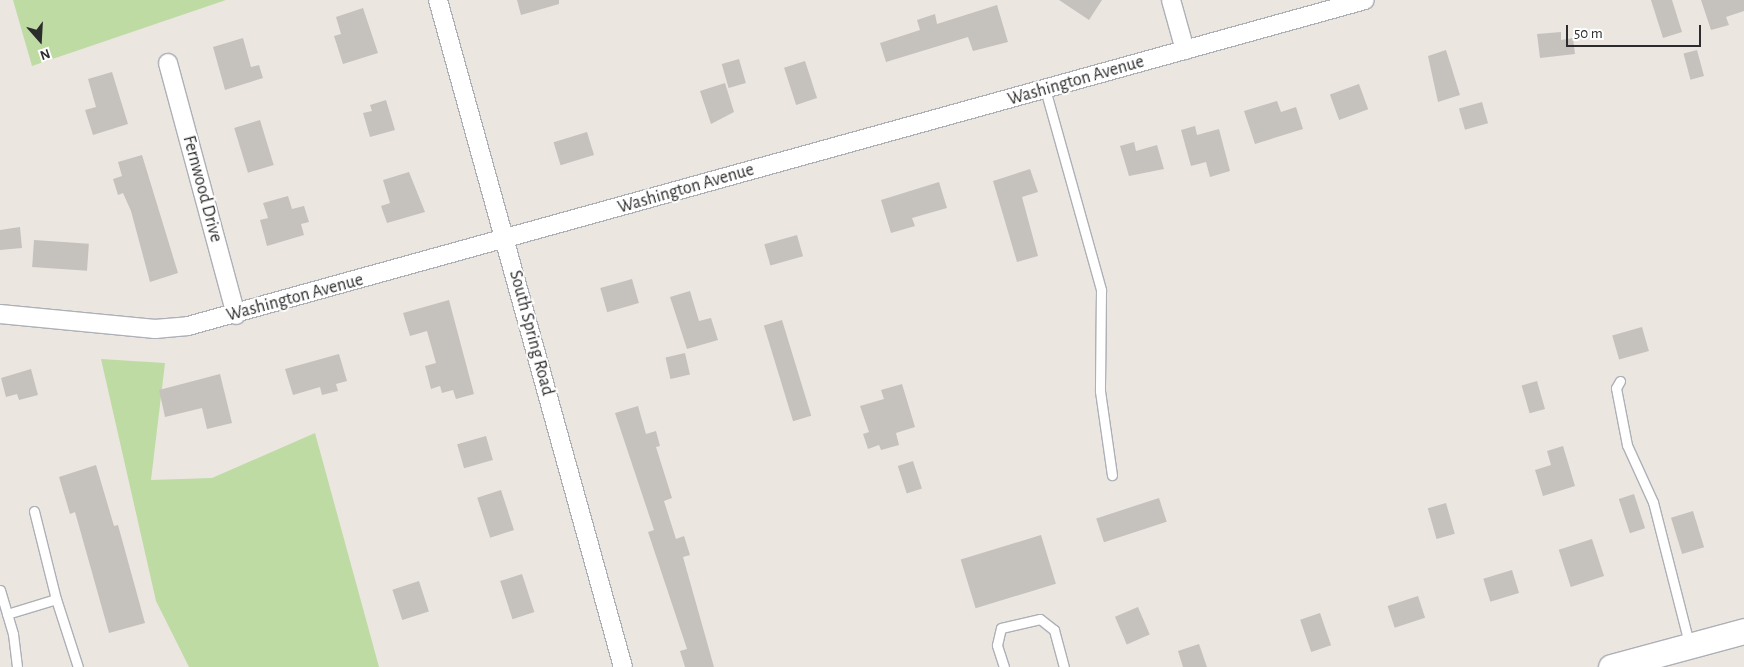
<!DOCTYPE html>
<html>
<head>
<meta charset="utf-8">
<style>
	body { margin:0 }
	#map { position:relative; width:1744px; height:667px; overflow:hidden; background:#ece6e1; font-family:"Alegreya Sans",sans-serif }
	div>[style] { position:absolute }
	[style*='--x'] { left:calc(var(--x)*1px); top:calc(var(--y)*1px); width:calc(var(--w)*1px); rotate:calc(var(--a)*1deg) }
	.green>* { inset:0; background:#bedba4 }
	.building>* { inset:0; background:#c5c1bc; transform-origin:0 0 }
	.roads { filter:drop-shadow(1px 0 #adb0b7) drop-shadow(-1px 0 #adb0b7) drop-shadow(0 1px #adb0b7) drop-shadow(0 -1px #adb0b7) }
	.lane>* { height:9px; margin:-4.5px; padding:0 4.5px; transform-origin:4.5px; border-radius:4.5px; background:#fff }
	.street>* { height:18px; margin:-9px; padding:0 9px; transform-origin:9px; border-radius:9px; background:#fff }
	.secondary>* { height:25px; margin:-12.5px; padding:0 12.5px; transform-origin:12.5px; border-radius:12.5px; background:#fff }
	span { translate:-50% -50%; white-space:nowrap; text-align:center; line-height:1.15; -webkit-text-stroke:4px #fff; paint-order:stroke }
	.street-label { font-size:18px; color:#2c2c2c }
	.north { position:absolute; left:15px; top:15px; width:50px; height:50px; -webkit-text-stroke:4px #fff; paint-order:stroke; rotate:161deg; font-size:14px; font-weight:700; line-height:20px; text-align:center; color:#2c2c2c }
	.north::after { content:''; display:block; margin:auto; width:18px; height:22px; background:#2c2c2c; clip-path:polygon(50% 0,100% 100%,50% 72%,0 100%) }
	.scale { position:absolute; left:1566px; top:25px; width:135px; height:22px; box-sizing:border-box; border:2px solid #2c2c2c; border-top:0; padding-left:6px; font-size:15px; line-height:18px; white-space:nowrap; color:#2c2c2c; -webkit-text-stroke:4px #fff; paint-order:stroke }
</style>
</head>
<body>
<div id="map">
	<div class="green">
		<div style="clip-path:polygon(13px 0,226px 0,32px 66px)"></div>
		<div style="clip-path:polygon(101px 359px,165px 363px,151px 480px,212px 478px,315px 433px,379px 667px,189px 667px,156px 601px)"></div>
	</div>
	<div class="building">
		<div style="clip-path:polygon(517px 0,559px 0,559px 4px,521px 15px)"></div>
		<div style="clip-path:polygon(1059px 0,1102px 0,1089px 20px)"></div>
		<div style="clip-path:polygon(1651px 0,1672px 0,1682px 32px,1663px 38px)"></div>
		<div style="clip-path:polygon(1701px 0,1744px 0,1744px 11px,1726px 17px,1729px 25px,1711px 30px)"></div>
		<div style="clip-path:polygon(997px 5px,1008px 42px,973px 51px,968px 37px,886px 62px,880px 43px,920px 30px,917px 20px,935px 14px,937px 24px)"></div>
		<div style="clip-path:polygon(363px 8px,378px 53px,343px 64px,334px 36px,341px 34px,336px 17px)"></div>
		<div style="clip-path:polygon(1561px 32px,1561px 40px,1573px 38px,1575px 54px,1540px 58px,1537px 34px)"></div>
		<div style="clip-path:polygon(243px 38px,251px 67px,259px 65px,263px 78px,225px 90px,213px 47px)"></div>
		<div style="clip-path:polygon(1446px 50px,1460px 95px,1438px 102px,1428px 56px)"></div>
		<div style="left:1697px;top:50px;width:27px;height:14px;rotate:75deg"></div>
		<div style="left:739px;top:59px;width:25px;height:18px;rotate:74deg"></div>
		<div style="left:805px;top:61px;width:39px;height:22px;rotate:72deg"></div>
		<div style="clip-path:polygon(112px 72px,128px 124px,93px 135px,85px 110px,96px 107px,88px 79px)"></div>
		<div style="clip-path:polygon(725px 83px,734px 112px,711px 124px,700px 91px)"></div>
		<div style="left:1359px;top:84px;width:27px;height:31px;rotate:70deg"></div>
		<div style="clip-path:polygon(386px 100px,395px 130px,370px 137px,363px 113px,372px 111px,370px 105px)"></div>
		<div style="clip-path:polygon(1277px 101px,1281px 112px,1296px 107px,1303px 129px,1255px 144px,1244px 111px)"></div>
		<div style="left:1482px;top:102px;width:22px;height:24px;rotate:74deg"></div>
		<div style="left:260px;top:120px;width:47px;height:27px;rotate:73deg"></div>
		<div style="clip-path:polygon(1195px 126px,1197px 135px,1219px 129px,1230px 171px,1210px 177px,1206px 162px,1191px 166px,1181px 130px)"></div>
		<div style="left:587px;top:132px;width:24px;height:35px;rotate:73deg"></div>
		<div style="clip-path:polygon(1134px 142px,1136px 151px,1157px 145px,1164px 169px,1129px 176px,1120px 146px)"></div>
		<div style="clip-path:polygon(142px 155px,178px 273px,150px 282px,131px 211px,123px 193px,118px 195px,113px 179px,122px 176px,118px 162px)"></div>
		<div style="clip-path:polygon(1030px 169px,1038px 192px,1022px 197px,1038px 256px,1017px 262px,993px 181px)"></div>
		<div style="clip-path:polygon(409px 172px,425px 212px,387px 223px,381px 206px,390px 203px,383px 180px)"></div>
		<div style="clip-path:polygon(939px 182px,947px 208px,912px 218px,915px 226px,891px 233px,881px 200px)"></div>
		<div style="clip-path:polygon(288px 196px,292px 209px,304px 206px,309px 222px,301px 224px,304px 235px,267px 246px,260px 220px,268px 218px,263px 203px)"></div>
		<div style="clip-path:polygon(20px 227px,22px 248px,0 250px,0 230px)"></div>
		<div style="left:797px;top:235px;width:22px;height:34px;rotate:74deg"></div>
		<div style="left:34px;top:240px;width:55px;height:27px;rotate:4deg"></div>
		<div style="left:632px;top:279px;width:25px;height:33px;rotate:74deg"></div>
		<div style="clip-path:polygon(690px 291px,699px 321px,711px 318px,718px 340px,687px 349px,670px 297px)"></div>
		<div style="clip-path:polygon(449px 300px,474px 394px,456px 399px,453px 390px,442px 393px,440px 386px,431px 389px,425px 366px,436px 363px,427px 331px,410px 336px,403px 313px)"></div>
		<div style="left:782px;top:320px;width:100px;height:19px;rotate:73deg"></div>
		<div style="left:1642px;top:327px;width:25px;height:31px;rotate:74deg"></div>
		<div style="left:685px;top:353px;width:22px;height:20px;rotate:77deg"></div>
		<div style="clip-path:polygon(339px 354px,347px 381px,336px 384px,338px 391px,322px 395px,320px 387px,293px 395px,285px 369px)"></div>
		<div style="clip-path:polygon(31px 369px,38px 395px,19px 400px,17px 394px,6px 397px,1px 378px)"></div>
		<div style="clip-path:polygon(220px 374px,232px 423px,207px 429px,202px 408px,165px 417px,159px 390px)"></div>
		<div style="left:1537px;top:381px;width:29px;height:16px;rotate:74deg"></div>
		<div style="clip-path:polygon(902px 384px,915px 427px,896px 433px,899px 445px,881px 450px,879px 445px,868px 449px,863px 434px,869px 432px,860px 406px,884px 399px,881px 390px)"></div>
		<div style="clip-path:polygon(638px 406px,646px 434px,656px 431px,660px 446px,656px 447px,672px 498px,664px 501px,676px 539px,684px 536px,690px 555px,683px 557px,714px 667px,685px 667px,680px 651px,687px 649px,648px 532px,654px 530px,615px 413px)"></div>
		<div style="left:486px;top:436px;width:25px;height:30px;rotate:74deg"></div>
		<div style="clip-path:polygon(1563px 446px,1575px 486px,1543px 496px,1535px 470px,1551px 465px,1547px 451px)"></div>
		<div style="left:913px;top:461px;width:29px;height:16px;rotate:72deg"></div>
		<div style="clip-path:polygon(96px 465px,114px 526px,118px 525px,145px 623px,109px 633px,75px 512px,70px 514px,59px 477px)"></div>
		<div style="left:501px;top:490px;width:42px;height:25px;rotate:72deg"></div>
		<div style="left:1634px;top:494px;width:36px;height:16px;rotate:72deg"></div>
		<div style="left:1159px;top:498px;width:25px;height:66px;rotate:72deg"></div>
		<div style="left:1446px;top:503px;width:32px;height:19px;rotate:74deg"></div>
		<div style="left:1693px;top:511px;width:38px;height:23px;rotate:73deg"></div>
		<div style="left:1041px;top:535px;width:51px;height:84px;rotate:73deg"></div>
		<div style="left:1592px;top:539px;width:39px;height:35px;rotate:72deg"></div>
		<div style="left:1512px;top:570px;width:24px;height:30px;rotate:73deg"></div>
		<div style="left:522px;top:574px;width:40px;height:23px;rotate:72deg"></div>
		<div style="left:419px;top:581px;width:32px;height:28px;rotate:72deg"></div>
		<div style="left:1418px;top:596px;width:23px;height:32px;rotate:72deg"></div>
		<div style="left:1138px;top:607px;width:30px;height:25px;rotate:67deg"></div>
		<div style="left:1320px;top:613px;width:34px;height:21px;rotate:71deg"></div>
		<div style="clip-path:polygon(1199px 644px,1207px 667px,1183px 667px,1178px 651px)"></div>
	</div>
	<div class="roads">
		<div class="lane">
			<div style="--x:1045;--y:89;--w:209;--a:74.4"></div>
			<div style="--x:1101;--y:290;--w:101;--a:90.6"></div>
			<div style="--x:1100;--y:391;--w:85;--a:81.9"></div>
			<div style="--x:1620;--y:381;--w:8;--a:120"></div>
			<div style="--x:1616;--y:388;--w:58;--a:79.1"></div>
			<div style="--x:1627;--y:445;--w:63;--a:65.5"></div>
			<div style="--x:1653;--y:502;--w:146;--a:75.7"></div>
			<div style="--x:34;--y:511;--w:91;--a:76"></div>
			<div style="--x:0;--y:590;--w:46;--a:73.5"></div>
			<div style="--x:13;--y:634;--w:33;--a:83"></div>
			<div style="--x:7;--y:614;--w:51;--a:-17"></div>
			<div style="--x:56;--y:599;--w:71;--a:72.1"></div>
			<div style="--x:1004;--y:667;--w:23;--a:-108"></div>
			<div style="--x:997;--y:645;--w:17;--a:-77"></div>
			<div style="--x:1001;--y:628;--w:40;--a:-13"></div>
			<div style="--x:1040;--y:619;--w:18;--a:38"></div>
			<div style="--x:1054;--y:630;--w:38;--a:75"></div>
		</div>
		<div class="street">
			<div style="--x:438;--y:0;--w:692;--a:74.5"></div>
			<div style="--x:1171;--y:0;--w:52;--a:74.4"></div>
			<div style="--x:168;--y:63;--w:261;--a:74.9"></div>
			<div style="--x:0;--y:314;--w:156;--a:5.5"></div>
			<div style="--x:155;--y:329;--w:33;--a:-5"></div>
			<div style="--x:188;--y:326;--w:1221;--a:-15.48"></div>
		</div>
		<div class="secondary">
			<div style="--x:1611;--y:667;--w:138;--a:-15.1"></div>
		</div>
	</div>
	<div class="street-label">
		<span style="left:1076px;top:81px;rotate:-16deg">Washington Avenue</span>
		<span style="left:202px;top:189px;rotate:75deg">Fernwood Drive</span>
		<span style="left:686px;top:189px;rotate:-16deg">Washington Avenue</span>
		<span style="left:295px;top:298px;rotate:-15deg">Washington Avenue</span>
		<span style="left:531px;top:333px;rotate:75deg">South Spring Road</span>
	</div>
	<div class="north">N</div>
	<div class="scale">50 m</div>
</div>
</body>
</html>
